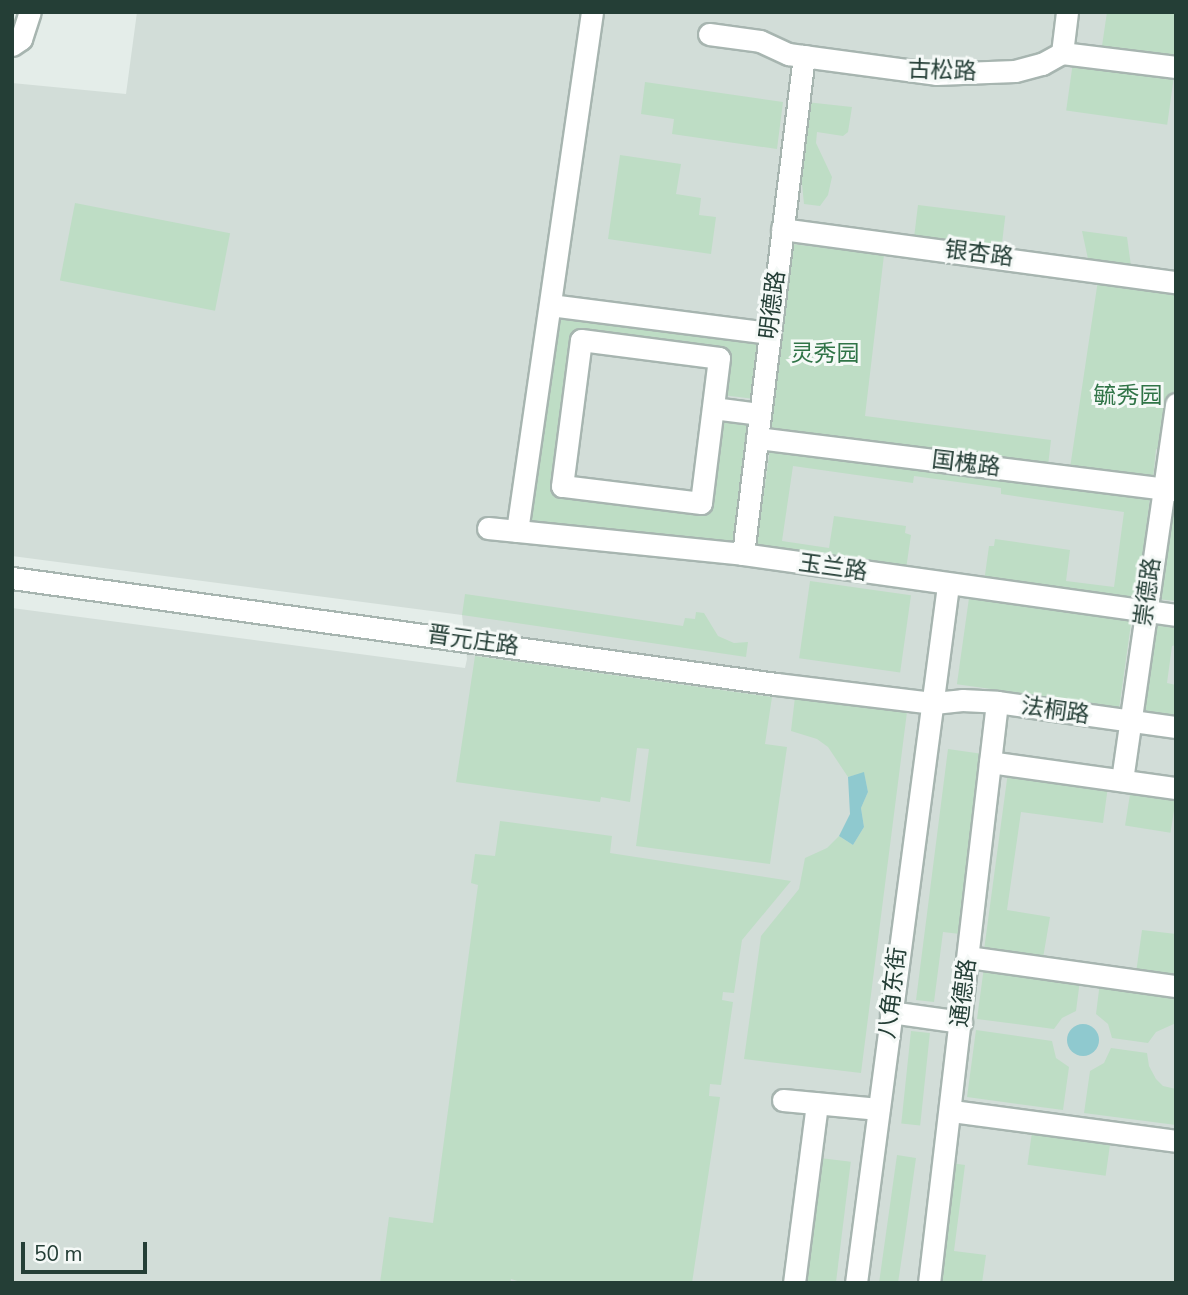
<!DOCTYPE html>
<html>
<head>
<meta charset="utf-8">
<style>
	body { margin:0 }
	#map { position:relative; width:1188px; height:1295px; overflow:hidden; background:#e4ede9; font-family:"Nunito Sans","Noto Sans SC",sans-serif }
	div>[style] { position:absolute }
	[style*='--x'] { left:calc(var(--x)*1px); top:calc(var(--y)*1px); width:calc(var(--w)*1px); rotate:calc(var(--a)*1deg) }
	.built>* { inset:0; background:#d2ddd8 }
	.green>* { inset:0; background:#beddc5; transform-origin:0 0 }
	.water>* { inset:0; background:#8fc9cf }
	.round { border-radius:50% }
	.roads { filter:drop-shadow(2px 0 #a7b5b0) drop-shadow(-2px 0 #a7b5b0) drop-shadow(0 2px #a7b5b0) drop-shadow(0 -2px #a7b5b0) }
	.minor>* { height:21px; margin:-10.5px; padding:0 10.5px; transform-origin:10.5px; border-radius:10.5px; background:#fff }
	span { translate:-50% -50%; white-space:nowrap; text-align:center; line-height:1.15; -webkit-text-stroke:6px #f5f9f7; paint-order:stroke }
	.street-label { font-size:23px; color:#243e36 }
	.park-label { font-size:23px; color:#307447 }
	.frame { position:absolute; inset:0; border:14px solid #243e36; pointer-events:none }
	.scale { position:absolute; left:21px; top:1242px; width:126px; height:32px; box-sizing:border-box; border:4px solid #243e36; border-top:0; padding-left:9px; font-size:21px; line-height:24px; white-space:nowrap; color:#243e36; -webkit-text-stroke:5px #f5f9f7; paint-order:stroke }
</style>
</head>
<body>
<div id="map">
	<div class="built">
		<div style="clip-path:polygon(137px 12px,1176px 12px,1176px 1283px,12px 1283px,12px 608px,465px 668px,467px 659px,462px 615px,12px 556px,12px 83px,126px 94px)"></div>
	</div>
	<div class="green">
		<div style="clip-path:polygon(1107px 12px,1176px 12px,1176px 56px,1102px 46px)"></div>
		<div style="left:1073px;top:62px;width:102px;height:49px;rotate:8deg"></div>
		<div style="clip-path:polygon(645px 82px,783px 102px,777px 149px,672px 134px,674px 119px,641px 114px)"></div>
		<div style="clip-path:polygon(806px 102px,852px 107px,848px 132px,843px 136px,817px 132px,816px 143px,832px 177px,828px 195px,820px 206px,804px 204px,800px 164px)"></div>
		<div style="clip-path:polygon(620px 155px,681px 164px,676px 194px,701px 198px,699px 215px,716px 217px,711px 254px,608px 239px)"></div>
		<div style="left:75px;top:203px;width:158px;height:79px;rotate:11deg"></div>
		<div style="left:918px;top:205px;width:88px;height:33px;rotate:7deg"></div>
		<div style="clip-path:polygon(1082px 231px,1127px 237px,1131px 266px,1088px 259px)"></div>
		<div style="clip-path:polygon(792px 244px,884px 255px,865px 416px,1051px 440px,1048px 466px,769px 430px)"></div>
		<div style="clip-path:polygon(1098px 280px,1176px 292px,1176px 452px,1156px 449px,1153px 479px,1070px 468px)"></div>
		<div style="clip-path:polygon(554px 310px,763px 339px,755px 399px,722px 395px,726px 353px,576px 334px,555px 492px,706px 509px,718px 416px,752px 421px,737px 548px,523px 526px)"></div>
		<div style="clip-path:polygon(770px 449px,1150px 498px,1137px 603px,984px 582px,989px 546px,994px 546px,995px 539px,1070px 550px,1066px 581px,1114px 587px,1124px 512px,1001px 494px,1001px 488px,914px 476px,913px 483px,793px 466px,782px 541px,829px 548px,834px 516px,906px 526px,905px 533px,911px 535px,906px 569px,756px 547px)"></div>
		<div style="clip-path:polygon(1169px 496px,1176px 497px,1176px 601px,1157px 599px)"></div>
		<div style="left:810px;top:581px;width:102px;height:78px;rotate:8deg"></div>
		<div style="clip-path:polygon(465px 594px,683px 626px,685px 618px,695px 619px,696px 612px,704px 613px,718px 636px,734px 643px,748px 642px,746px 657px,462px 615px)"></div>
		<div style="left:969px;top:598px;width:164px;height:87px;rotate:8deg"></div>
		<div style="clip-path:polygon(1151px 625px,1176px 628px,1176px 645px,1172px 646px,1167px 683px,1176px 685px,1176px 715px,1140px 710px)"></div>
		<div style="clip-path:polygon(475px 656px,772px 697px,765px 744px,787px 747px,770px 864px,636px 846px,649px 749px,637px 748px,630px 802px,601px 797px,600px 802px,456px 782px)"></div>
		<div style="clip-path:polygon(795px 697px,907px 712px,861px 1073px,744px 1059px,761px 936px,799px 889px,805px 858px,827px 848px,839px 836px,853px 845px,864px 827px,861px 808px,868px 792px,864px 773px,848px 777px,828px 747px,817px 739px,791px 731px)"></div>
		<div style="clip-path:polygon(948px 749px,983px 754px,960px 934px,943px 932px,934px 1002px,916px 1000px)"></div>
		<div style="clip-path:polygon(1008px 772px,1108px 786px,1103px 823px,1021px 812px,1007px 910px,1050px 917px,1043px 958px,984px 950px)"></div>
		<div style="left:1131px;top:788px;width:46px;height:38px;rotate:9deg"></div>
		<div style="clip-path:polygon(500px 821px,612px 836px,610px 853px,791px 881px,742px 940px,734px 993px,723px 992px,722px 1000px,733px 1002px,721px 1085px,710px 1084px,709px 1096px,720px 1097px,692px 1283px,524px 1283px,511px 1279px,510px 1283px,380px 1283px,389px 1217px,433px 1223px,478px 885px,471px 883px,475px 854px,495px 856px)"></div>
		<div style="clip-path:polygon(1142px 930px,1176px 934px,1176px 978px,1136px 973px)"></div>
		<div style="clip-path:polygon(984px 967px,1080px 980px,1076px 1011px,1062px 1018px,1054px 1029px,977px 1019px)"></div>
		<div style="clip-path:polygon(1100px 982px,1176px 993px,1176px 1023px,1156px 1032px,1148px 1043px,1112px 1038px,1108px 1024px,1096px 1014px)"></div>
		<div style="clip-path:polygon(976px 1030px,1052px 1041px,1056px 1058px,1069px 1067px,1063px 1110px,967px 1097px)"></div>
		<div style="left:911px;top:1031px;width:19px;height:93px;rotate:6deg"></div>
		<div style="clip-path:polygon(1111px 1048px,1147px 1053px,1149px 1066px,1156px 1079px,1163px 1086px,1176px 1089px,1176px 1125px,1084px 1113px,1090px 1071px,1104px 1063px)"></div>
		<div style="left:1032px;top:1132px;width:79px;height:33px;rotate:8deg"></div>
		<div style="clip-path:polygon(897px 1155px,916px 1158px,904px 1243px,898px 1283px,879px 1283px)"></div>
		<div style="left:820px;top:1158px;width:31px;height:126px;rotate:7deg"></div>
		<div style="clip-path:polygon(951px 1163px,965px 1165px,954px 1251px,986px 1255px,982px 1283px,935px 1283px)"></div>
	</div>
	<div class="water">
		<div style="clip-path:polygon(864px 772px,868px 792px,861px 808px,864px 827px,853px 845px,839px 836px,850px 814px,848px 777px)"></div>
		<div class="round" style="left:1067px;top:1024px;width:32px;height:32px"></div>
	</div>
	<div class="roads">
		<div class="minor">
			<div style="--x:709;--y:34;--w:51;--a:7.8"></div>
			<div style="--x:760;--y:41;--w:31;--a:25"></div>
			<div style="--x:788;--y:54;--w:149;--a:7.7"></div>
			<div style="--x:936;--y:74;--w:79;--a:-2.2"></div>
			<div style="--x:1015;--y:71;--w:28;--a:-15"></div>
			<div style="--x:1042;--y:64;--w:23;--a:-29"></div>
			<div style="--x:1062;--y:53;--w:115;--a:7"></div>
			<div style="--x:12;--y:45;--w:11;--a:-34"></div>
			<div style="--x:21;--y:39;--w:28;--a:-72"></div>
			<div style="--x:1062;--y:53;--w:41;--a:-83"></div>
			<div style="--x:782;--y:229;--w:398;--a:7.7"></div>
			<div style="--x:550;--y:305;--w:222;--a:7.3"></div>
			<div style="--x:581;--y:340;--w:139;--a:7.4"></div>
			<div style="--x:719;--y:358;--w:146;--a:97.1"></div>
			<div style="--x:701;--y:503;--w:140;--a:-173"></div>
			<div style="--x:562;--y:486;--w:147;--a:-82.6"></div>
			<div style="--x:713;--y:408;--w:46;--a:7.4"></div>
			<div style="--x:757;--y:438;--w:422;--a:7.1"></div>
			<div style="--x:488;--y:528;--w:256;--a:5.8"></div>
			<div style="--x:743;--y:554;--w:437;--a:8"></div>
			<div style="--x:517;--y:531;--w:524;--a:-81.78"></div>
			<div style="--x:743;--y:554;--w:502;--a:-83.02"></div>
			<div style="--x:12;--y:578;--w:771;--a:7.9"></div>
			<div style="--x:776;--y:684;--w:159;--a:6.9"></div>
			<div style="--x:934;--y:703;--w:28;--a:-6"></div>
			<div style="--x:962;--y:700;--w:35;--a:3"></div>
			<div style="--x:997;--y:702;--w:181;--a:8"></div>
			<div style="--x:990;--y:762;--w:188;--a:8"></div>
			<div style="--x:1122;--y:780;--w:380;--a:-81.8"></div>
			<div style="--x:969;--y:957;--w:209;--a:8"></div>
			<div style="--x:891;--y:1012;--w:71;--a:8.1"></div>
			<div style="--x:783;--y:1100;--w:96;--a:5.4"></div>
			<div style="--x:952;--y:1111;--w:226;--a:7.6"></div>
			<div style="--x:794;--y:1283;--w:181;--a:-82.7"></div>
			<div style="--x:856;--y:1283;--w:704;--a:-82.49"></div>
			<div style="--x:929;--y:1283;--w:585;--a:-83.32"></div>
		</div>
	</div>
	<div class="street-label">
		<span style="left:942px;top:71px;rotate:2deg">古松路</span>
		<span style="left:979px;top:254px;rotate:7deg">银杏路</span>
		<span style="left:773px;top:305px;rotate:-83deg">明德路</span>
		<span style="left:966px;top:464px;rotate:7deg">国槐路</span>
		<span style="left:833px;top:568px;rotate:8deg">玉兰路</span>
		<span style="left:1148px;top:592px;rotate:-82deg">崇德路</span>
		<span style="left:473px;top:641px;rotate:8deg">晋元庄路</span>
		<span style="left:1055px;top:711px;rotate:8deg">法桐路</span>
		<span style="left:893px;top:993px;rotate:-83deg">八角东街</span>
		<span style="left:964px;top:993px;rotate:-83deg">通德路</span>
	</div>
	<div class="park-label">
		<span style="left:825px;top:354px">灵秀园</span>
		<span style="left:1128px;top:396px">毓秀园</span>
	</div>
	<div class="frame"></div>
	<div class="scale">50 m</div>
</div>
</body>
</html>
